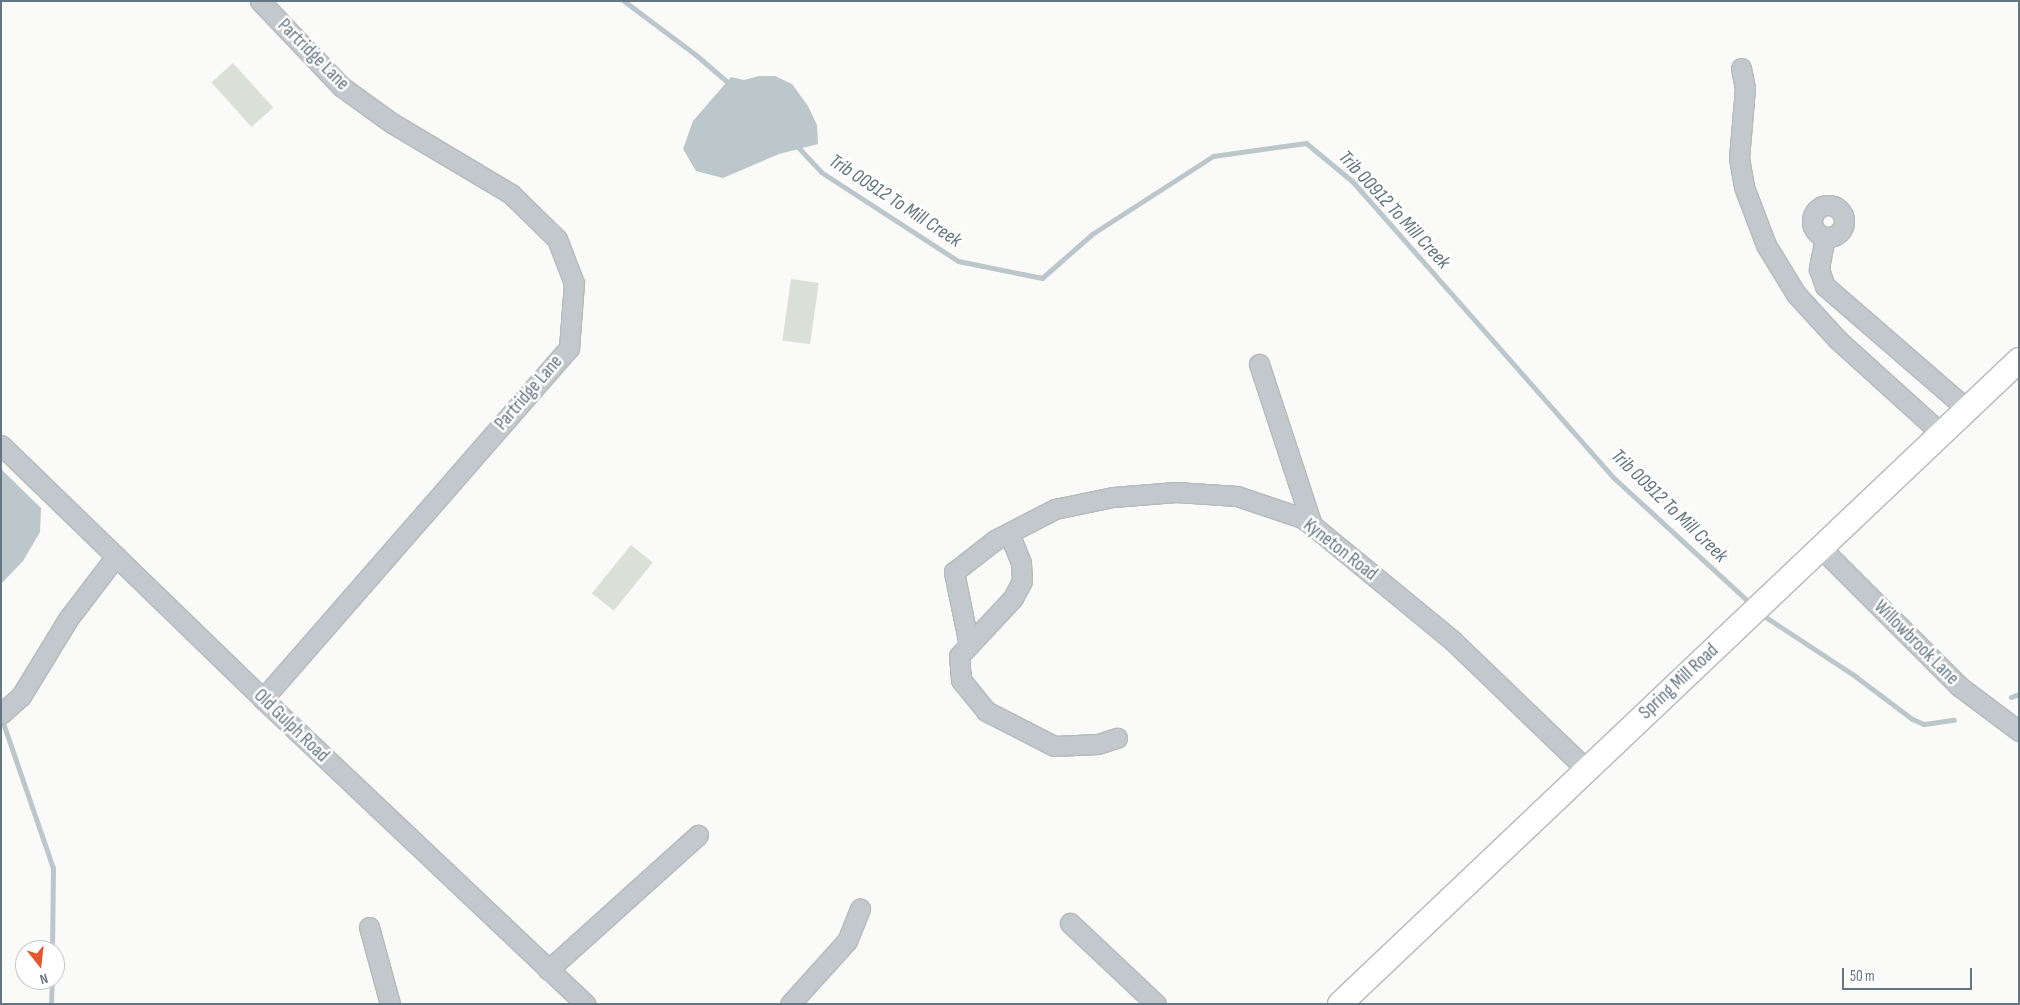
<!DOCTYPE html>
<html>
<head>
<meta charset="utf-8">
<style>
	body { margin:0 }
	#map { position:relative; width:2020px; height:1005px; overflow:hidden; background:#fafaf8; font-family:"Sofia Sans Condensed",sans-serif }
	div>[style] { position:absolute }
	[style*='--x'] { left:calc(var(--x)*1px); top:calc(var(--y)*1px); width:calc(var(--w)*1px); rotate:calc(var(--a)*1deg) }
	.green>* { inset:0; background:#dadfd7; transform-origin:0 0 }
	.water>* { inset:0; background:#bbc7cb }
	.stream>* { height:5px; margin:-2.5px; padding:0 2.5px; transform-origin:2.5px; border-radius:2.5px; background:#bbc7cb }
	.roads { filter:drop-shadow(1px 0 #b5babe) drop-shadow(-1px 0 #b5babe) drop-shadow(0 1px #b5babe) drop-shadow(0 -1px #b5babe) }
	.minor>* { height:19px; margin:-9.5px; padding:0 9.5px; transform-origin:9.5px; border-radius:9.5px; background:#c3c8cc }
	.minor>.ring { margin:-9.5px; padding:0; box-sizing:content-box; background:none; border:19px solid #c3c8cc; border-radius:50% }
	.major>* { height:24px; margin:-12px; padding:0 12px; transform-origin:12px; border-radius:12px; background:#fff }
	span { translate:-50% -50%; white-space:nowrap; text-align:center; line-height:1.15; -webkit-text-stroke:5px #fff; paint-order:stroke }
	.street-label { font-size:19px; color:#657683 }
	.water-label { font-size:20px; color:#60757c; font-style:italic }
	.frame { position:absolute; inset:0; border:2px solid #657683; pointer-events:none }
	.north { position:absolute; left:15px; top:940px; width:50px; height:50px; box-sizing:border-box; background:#fff; border:1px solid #c1c8cd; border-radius:50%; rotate:164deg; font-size:14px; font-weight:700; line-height:20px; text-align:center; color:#657683 }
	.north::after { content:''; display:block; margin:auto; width:18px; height:22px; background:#e4572e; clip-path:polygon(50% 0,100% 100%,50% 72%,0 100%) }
	.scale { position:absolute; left:1842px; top:968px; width:130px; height:22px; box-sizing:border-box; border:2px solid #657683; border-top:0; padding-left:6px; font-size:15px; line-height:18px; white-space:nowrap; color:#657683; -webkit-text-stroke:4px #fff; paint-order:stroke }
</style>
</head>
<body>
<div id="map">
	<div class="green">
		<div style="left:233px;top:63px;width:60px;height:29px;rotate:48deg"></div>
		<div style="left:791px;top:279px;width:28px;height:62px;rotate:8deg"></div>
		<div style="left:631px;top:545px;width:28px;height:62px;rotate:39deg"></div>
	</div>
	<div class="water">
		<div style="clip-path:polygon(759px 76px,775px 76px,792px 84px,808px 106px,817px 125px,818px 144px,779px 154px,723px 178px,696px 171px,683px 149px,693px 121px,731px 77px,744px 80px)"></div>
		<div style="clip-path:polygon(1px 469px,41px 508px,40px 532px,23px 561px,1px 584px)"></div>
	</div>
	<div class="stream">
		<div style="--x:624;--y:1;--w:90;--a:36.9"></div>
		<div style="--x:696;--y:55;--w:48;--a:40.7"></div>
		<div style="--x:797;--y:146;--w:35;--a:47"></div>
		<div style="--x:821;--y:172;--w:163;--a:33"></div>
		<div style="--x:958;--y:261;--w:86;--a:11.4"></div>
		<div style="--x:1042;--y:278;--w:67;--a:-41.3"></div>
		<div style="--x:1092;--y:234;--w:144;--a:-32.8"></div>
		<div style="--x:1213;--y:156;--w:94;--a:-8"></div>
		<div style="--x:1306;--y:143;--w:60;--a:39.6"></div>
		<div style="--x:1352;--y:181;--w:397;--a:48.6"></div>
		<div style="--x:1615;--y:479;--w:186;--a:42.6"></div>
		<div style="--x:1761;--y:614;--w:113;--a:33.4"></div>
		<div style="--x:1855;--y:676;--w:71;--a:37"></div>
		<div style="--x:1912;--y:719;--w:13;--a:23"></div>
		<div style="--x:1924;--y:724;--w:30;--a:-8"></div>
		<div style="--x:2011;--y:697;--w:9;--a:-21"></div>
		<div style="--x:1;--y:717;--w:160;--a:71"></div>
		<div style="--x:53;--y:868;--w:82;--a:90.7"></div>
		<div style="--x:51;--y:1004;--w:24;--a:-88"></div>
	</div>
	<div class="roads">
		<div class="minor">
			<div style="--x:260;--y:1;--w:119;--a:46.4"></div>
			<div style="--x:342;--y:87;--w:62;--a:35.8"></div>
			<div style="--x:392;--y:123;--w:139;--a:30.8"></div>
			<div style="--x:511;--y:194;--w:64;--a:44.4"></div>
			<div style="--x:557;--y:239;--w:47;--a:68.9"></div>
			<div style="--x:574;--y:283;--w:65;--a:94.4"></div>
			<div style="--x:569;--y:348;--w:466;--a:131.1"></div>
			<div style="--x:1741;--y:68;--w:20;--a:79"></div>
			<div style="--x:1745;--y:88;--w:70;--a:94.9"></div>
			<div style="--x:1739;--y:158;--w:29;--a:80"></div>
			<div style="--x:1744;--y:187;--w:62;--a:69.2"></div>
			<div style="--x:1766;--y:245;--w:57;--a:58.5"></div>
			<div style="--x:1796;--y:294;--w:62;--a:47.6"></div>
			<div style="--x:1838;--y:340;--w:139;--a:42.1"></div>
			<div class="ring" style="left:1812px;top:205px;width:13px;height:13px"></div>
			<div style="--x:1825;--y:237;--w:33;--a:101"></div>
			<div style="--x:1819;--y:269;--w:18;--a:71"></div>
			<div style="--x:1825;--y:286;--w:188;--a:40.9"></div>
			<div style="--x:1259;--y:364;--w:169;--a:71.8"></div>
			<div style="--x:1;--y:445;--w:365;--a:44.1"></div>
			<div style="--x:263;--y:699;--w:444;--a:43.4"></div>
			<div style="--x:1009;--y:533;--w:32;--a:68"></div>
			<div style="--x:1021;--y:563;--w:18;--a:87"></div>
			<div style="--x:1022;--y:581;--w:19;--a:118"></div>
			<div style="--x:1013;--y:598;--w:79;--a:133"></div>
			<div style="--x:959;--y:656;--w:24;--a:85"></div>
			<div style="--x:961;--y:680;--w:40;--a:51"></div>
			<div style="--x:986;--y:711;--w:76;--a:27.2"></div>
			<div style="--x:1054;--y:746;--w:44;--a:-2.6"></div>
			<div style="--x:1098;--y:744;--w:20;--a:-18"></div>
			<div style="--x:1820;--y:547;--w:197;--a:45"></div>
			<div style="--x:1959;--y:686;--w:75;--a:36.9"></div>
			<div style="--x:969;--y:645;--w:75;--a:-101.6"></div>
			<div style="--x:954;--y:572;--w:52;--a:-38"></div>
			<div style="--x:995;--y:540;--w:68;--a:-27.3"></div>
			<div style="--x:1055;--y:509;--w:59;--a:-11.7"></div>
			<div style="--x:1113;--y:497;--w:63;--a:-4.5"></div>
			<div style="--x:1176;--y:492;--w:61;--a:3.8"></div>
			<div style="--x:1237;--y:496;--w:69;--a:18.7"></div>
			<div style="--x:1302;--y:518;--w:12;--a:35"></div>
			<div style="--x:1312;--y:525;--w:181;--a:39.4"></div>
			<div style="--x:1452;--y:640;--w:186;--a:43.9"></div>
			<div style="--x:1;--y:714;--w:27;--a:-42"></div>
			<div style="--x:21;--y:696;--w:90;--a:-58.6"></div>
			<div style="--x:68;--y:619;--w:79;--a:-52.7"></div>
			<div style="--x:1070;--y:923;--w:118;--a:43.3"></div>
			<div style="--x:369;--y:927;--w:80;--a:74.7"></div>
			<div style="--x:548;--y:970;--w:202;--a:-42"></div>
			<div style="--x:790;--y:1004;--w:85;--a:-47.9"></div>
			<div style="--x:847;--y:941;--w:35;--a:-68"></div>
		</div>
		<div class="major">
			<div style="--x:1340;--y:1004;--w:936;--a:-43.48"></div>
		</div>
	</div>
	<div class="street-label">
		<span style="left:313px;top:55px;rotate:45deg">Partridge Lane</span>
		<span style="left:529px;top:393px;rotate:-49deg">Partridge Lane</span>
		<span style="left:1340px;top:550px;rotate:38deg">Kyneton Road</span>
		<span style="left:1916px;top:643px;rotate:45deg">Willowbrook Lane</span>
		<span style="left:1679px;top:682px;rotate:-43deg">Spring Mill Road</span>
		<span style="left:291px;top:726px;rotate:44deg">Old Gulph Road</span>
	</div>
	<div class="water-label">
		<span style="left:895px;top:201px;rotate:33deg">Trib 00912 To Mill Creek</span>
		<span style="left:1394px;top:210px;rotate:47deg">Trib 00912 To Mill Creek</span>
		<span style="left:1669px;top:506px;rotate:44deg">Trib 00912 To Mill Creek</span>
	</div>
	<div class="frame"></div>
	<div class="north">N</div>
	<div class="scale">50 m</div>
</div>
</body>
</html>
